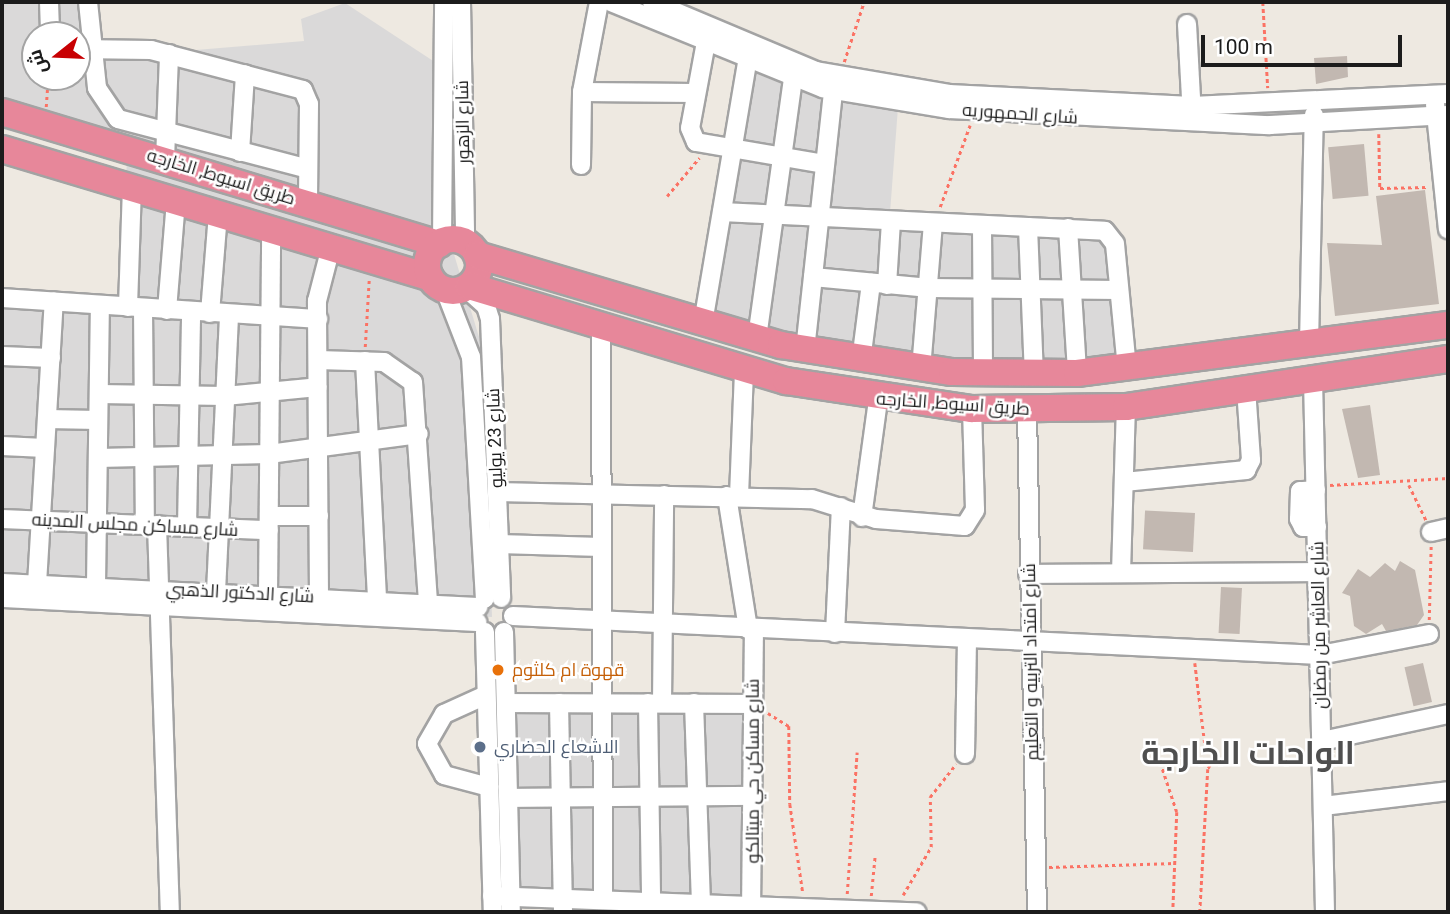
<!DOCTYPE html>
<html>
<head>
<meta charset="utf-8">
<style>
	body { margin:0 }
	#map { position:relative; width:1450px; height:914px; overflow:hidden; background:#eee9e1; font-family:Roboto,Cairo,sans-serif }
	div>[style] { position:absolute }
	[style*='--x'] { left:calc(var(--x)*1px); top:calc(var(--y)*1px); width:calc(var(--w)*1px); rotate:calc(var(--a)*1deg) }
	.residential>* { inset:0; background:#dad9d9; transform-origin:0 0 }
	.building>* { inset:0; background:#c2b8b1; transform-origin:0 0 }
	.path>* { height:2.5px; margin-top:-1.25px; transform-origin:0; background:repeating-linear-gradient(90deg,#fb7264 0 3.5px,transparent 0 7px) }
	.roads { filter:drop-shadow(2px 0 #a3a3a3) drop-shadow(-2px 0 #a3a3a3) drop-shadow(0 2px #a3a3a3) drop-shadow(0 -2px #a3a3a3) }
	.minor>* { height:18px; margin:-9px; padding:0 9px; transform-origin:9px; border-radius:9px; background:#fff }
	.highway>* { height:26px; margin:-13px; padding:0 13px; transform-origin:13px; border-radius:13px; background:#e7879a }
	.highway>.ring { margin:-13px; padding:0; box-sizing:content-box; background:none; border:26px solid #e7879a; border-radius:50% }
	.dots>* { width:19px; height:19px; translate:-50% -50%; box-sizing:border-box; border:4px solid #fff; border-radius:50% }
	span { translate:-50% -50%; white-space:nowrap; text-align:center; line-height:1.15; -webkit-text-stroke:5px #fff; paint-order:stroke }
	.street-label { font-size:18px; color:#1c1c1c }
	.food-label { font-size:18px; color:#c56008 }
	.left { translate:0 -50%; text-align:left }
	.service-label { font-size:18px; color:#4e5e75 }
	.town-label { font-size:32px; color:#4f4f4f; font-weight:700 }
	.frame { position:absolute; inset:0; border:4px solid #1c1c1c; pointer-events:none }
	.north { position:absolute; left:21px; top:21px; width:70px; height:70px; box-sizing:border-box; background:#fff; border:2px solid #a4a4a4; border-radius:50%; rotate:252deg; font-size:19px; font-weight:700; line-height:28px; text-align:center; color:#1c1c1c }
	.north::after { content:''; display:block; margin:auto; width:24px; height:32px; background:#c80003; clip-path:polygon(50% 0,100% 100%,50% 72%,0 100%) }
	.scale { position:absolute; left:1201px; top:35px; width:201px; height:32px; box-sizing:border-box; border:4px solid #1c1c1c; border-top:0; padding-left:9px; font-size:21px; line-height:24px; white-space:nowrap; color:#1c1c1c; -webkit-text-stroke:5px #fff; paint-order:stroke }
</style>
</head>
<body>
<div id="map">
	<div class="residential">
		<div style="clip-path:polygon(evenodd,2px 2px,93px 2px,102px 39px,184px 51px,304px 41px,301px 19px,345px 3px,453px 74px,453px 251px,482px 347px,492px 617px,2px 590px,2px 291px,117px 299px,127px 162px,2px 129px,2px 2px,35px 35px,77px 35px,77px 77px,35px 77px,35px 35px)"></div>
		<div style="clip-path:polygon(739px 48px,899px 94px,890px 213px,1116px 226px,1132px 356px,1058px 363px,884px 359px,699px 308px)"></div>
		<div style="left:756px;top:696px;width:213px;height:256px;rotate:91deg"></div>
	</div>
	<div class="building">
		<div style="clip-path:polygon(1347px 56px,1348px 77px,1316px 84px,1314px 58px)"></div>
		<div style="left:1364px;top:144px;width:52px;height:36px;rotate:85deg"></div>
		<div style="clip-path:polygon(1425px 190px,1439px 304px,1335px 316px,1327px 243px,1382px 245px,1376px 196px)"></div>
		<div style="clip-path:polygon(1370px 405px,1380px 475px,1358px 478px,1342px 409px)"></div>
		<div style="left:1195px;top:513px;width:39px;height:50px;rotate:93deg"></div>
		<div style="clip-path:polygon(1400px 561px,1415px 570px,1424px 615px,1417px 625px,1386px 631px,1382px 624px,1366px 634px,1354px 626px,1350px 596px,1342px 593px,1358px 569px,1370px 577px,1385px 563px,1395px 571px)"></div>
		<div style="left:1221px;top:587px;width:21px;height:46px;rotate:3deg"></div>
		<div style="left:1423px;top:663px;width:40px;height:19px;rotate:77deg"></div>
	</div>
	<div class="path">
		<div style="--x:1263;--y:2;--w:86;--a:86.7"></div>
		<div style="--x:844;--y:62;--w:63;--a:-71.6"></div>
		<div style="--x:46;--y:107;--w:30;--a:-86"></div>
		<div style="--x:1379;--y:134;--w:54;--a:88.9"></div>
		<div style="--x:1380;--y:188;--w:48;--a:-1.2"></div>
		<div style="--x:667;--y:196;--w:50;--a:-49.9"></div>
		<div style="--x:940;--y:207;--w:87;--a:-69.9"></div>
		<div style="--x:365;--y:347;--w:67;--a:-86.6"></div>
		<div style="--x:1330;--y:485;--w:118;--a:-3.4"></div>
		<div style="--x:1409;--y:485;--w:39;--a:64"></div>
		<div style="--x:1429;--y:620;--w:74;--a:-88.5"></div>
		<div style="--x:1195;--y:663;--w:83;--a:83"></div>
		<div style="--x:1205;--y:745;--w:14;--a:34"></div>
		<div style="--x:1217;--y:753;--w:18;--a:119"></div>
		<div style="--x:1208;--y:769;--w:143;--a:93.2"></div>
		<div style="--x:768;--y:713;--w:25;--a:32"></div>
		<div style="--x:789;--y:726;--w:78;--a:89.3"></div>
		<div style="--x:790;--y:804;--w:90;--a:81.7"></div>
		<div style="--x:1156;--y:749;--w:66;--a:71.6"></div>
		<div style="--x:1177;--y:812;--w:100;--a:92.3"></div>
		<div style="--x:1049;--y:867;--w:126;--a:-1.8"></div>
		<div style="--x:847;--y:894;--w:142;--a:-86"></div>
		<div style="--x:903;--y:895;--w:56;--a:-59.7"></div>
		<div style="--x:931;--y:847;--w:50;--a:-91.1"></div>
		<div style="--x:930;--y:797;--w:42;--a:-51.8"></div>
		<div style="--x:871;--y:896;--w:41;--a:-84.4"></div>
	</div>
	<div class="roads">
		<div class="minor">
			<div style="--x:49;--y:2;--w:33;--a:88"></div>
			<div style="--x:88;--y:2;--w:86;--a:84"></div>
			<div style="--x:97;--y:88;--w:37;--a:56"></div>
			<div style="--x:118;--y:119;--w:196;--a:14.7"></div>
			<div style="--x:461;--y:2;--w:240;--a:89"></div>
			<div style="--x:611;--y:2;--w:229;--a:22.1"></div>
			<div style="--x:823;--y:88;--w:128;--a:9.5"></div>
			<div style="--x:949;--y:109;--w:321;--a:2.9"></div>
			<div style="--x:1270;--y:125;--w:178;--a:-3.2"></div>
			<div style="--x:652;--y:2;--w:178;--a:22.8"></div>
			<div style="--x:816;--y:71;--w:135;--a:9.8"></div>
			<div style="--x:949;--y:94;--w:243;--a:2.8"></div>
			<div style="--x:1192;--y:106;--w:256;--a:-2.7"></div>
			<div style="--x:1187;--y:24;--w:92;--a:86.9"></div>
			<div style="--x:706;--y:42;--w:87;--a:100.5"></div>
			<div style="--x:690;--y:128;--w:15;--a:67"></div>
			<div style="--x:696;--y:142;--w:131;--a:9.7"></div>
			<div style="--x:77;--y:49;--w:74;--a:0.8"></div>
			<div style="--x:151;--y:50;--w:157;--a:14.7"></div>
			<div style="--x:303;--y:90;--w:15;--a:67"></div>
			<div style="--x:309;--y:104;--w:100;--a:90.6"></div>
			<div style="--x:582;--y:92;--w:113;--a:0.5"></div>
			<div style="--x:1435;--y:104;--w:126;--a:84.1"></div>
			<div style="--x:240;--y:152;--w:78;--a:-86.3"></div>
			<div style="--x:165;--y:160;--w:106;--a:-87.8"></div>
			<div style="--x:581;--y:165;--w:73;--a:-89.2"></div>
			<div style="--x:582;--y:92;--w:92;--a:-79.3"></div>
			<div style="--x:722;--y:212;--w:383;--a:2.8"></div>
			<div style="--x:1105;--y:231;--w:16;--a:52"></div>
			<div style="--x:1115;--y:244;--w:125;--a:84.5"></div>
			<div style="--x:982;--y:226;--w:148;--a:89.6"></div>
			<div style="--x:1028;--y:227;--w:148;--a:87.7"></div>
			<div style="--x:1068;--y:228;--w:145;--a:86.4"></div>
			<div style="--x:442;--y:242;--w:240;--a:-89.5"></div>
			<div style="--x:813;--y:277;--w:117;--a:5.4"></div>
			<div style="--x:929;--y:288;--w:190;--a:0.6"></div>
			<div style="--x:887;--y:285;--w:63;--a:-86.4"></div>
			<div style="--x:467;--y:289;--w:25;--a:42"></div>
			<div style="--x:486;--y:306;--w:14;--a:73"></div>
			<div style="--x:490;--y:319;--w:279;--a:87.7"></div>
			<div style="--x:445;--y:290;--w:72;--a:68.8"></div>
			<div style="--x:471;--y:357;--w:242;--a:86.7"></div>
			<div style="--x:2;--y:298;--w:317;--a:3.8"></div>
			<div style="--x:128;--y:307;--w:119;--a:-88.1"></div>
			<div style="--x:143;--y:308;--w:217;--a:89.5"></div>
			<div style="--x:167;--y:310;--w:109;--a:-85.3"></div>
			<div style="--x:210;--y:313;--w:99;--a:-85.4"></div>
			<div style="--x:703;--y:323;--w:277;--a:-80.4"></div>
			<div style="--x:601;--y:328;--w:571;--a:89.8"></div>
			<div style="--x:757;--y:338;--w:263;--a:-82.1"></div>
			<div style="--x:1309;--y:345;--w:230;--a:-88.8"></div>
			<div style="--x:805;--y:350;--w:261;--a:-83.8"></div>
			<div style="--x:2;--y:356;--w:49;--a:2.3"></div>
			<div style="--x:318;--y:360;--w:66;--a:1.7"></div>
			<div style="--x:384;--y:362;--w:35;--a:35"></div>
			<div style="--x:413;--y:382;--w:223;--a:86.1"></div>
			<div style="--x:365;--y:361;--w:240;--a:87.1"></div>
			<div style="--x:861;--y:361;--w:79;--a:-82.7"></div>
			<div style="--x:921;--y:369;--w:145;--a:-85.3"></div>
			<div style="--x:1313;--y:379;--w:533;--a:88.71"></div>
			<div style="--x:99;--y:394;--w:126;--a:0.9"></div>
			<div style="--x:225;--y:396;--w:93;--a:-5.5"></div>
			<div style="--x:1027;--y:411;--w:501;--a:88.86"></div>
			<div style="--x:47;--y:419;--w:51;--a:1.1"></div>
			<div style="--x:2;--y:446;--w:43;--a:2.7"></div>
			<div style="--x:98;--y:458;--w:171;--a:-1.3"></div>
			<div style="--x:269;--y:454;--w:151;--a:-7.6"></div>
			<div style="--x:1124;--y:482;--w:123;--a:-5.6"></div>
			<div style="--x:1246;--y:470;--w:11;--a:-63"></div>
			<div style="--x:1251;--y:460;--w:71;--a:-94"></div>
			<div style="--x:1316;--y:490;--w:16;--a:176"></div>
			<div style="--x:1300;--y:491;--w:28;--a:92"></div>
			<div style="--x:1299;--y:519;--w:9;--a:63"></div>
			<div style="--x:1303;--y:527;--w:14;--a:0"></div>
			<div style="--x:497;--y:492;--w:315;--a:1.3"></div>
			<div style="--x:812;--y:499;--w:67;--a:17.4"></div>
			<div style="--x:876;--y:519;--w:89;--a:4.5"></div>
			<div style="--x:965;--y:526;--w:19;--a:-58"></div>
			<div style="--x:975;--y:510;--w:101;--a:-91.7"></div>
			<div style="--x:727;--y:496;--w:135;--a:81"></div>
			<div style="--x:739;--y:496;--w:126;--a:-87.7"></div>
			<div style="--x:269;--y:516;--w:50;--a:0"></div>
			<div style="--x:862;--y:517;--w:118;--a:-82.2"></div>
			<div style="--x:2;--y:519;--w:267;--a:2.4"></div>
			<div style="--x:157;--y:525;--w:387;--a:88.1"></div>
			<div style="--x:187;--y:527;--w:216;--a:-88.9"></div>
			<div style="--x:1431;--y:532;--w:17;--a:-13"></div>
			<div style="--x:499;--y:544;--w:102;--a:1.7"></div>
			<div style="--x:1121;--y:573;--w:166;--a:-88.3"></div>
			<div style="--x:1028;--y:574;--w:290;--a:-0.4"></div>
			<div style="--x:2;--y:583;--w:477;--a:2.9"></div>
			<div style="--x:37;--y:584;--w:283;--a:-86.6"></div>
			<div style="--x:96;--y:585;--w:280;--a:-89.2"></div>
			<div style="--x:216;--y:592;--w:278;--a:-87.3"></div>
			<div style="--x:268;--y:595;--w:365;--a:-89.5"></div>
			<div style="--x:319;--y:597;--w:296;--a:-90.4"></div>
			<div style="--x:317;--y:301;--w:56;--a:-75.5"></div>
			<div style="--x:2;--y:598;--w:476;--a:2.9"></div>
			<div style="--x:513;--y:616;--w:808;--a:2.77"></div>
			<div style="--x:1320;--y:655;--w:111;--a:-10.9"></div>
			<div style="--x:485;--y:632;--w:280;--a:88.4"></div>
			<div style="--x:504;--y:632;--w:280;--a:88.6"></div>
			<div style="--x:835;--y:633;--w:126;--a:-87.3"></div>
			<div style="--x:486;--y:695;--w:46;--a:155.7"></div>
			<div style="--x:444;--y:714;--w:34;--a:120"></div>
			<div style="--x:427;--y:744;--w:35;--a:61"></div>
			<div style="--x:444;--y:775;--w:47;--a:14.9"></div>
			<div style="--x:506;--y:703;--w:247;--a:0.2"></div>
			<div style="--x:559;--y:703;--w:209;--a:88.9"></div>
			<div style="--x:648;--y:703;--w:198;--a:89.1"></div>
			<div style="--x:662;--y:703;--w:208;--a:-89.4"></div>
			<div style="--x:694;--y:703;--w:200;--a:88"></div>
			<div style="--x:1322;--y:741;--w:129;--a:-12.1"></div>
			<div style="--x:965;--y:754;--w:114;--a:-89"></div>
			<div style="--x:509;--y:798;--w:244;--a:-0.5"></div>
			<div style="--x:1323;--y:806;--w:126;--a:-6.8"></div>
			<div style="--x:492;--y:896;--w:425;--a:2.2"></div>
			<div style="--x:751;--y:912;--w:282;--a:-89.4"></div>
		</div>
		<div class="highway">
			<div style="--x:2;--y:112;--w:457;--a:16.8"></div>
			<div style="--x:2;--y:149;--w:447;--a:16.7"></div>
			<div class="ring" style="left:427px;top:239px;width:26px;height:26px"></div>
			<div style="--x:477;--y:255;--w:317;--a:16.5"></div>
			<div style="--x:781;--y:345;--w:173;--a:9"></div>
			<div style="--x:952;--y:372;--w:125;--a:0.5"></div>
			<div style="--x:1077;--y:373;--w:374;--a:-7.4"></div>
			<div style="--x:469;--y:286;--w:331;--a:16.7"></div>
			<div style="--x:786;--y:381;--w:188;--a:8.6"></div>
			<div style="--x:972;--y:409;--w:154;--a:-0.7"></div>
			<div style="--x:1126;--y:407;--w:326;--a:-8.5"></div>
		</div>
	</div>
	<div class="dots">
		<div style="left:498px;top:670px;background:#e8710a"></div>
		<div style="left:480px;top:747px;background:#5c6f8a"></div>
	</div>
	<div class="street-label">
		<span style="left:1020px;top:114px;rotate:4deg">شارع الجمهوريه</span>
		<span style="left:463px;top:122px;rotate:-91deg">شارع الزهور</span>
		<span style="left:221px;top:177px;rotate:17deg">طريق اسيوط, الخارجه</span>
		<span style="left:953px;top:404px;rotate:4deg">طريق اسيوط, الخارجه</span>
		<span style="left:495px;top:438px;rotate:-92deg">شارع 23 يوليو</span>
		<span style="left:135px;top:525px;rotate:3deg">شارع مساكن مجلس المدينه</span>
		<span style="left:240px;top:593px;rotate:3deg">شارع الدكتور الذهبي</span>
		<span style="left:1319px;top:625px;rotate:-91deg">شارع العاشر من رمضان</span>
		<span style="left:1031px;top:662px;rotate:-91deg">شارع امتداد التربيه و التعليم</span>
		<span style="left:753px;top:771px;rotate:-90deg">شارع مساكن حي ميتالكو</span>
	</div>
	<div class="food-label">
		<span class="left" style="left:512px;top:670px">قهوة ام كلثوم</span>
	</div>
	<div class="service-label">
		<span class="left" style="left:494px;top:747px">الاشعاع الحضاري</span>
	</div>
	<div class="town-label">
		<span style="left:1248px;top:753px">الواحات الخارجة</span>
	</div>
	<div class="frame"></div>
	<div class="north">ش</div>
	<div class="scale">100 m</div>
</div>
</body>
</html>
